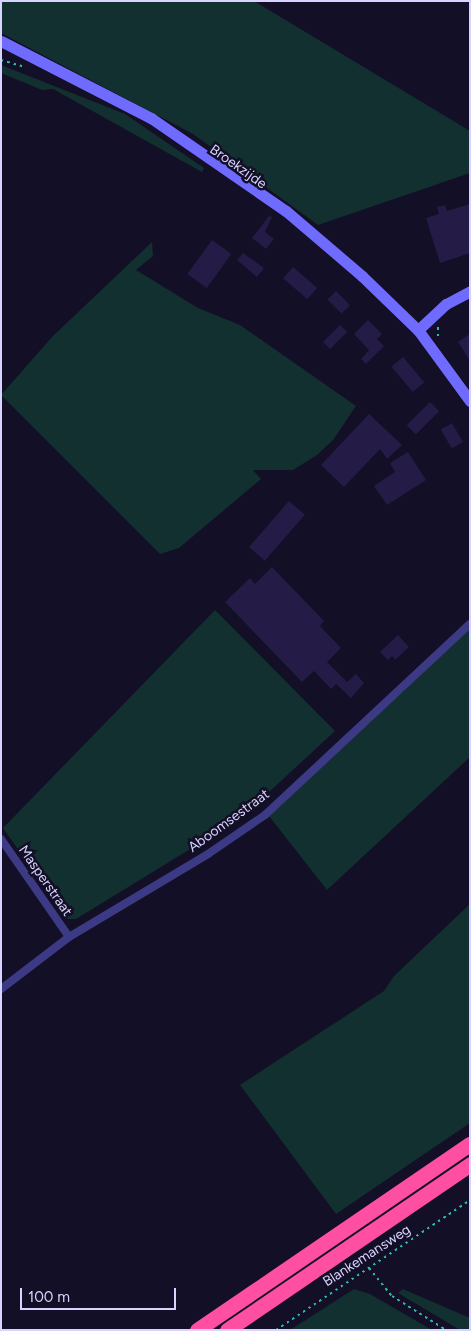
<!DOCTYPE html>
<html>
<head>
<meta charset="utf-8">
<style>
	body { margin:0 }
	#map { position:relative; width:471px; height:1331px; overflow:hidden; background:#130f26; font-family:Figtree,sans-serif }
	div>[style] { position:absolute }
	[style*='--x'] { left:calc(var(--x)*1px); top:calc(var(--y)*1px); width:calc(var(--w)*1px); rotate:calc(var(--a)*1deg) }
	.green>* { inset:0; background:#12302f }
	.building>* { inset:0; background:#241b47; transform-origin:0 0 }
	.path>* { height:2px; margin-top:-1px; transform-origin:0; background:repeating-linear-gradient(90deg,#2fb8b0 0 2.5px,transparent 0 6.5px) }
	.street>* { height:8px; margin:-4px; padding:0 4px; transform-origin:4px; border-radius:4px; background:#3d3a85 }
	.secondary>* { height:11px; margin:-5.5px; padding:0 5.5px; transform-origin:5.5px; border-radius:5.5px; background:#6f6bff }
	.highway>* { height:15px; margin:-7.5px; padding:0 7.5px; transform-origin:7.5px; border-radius:7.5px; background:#ff4fa3 }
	span { translate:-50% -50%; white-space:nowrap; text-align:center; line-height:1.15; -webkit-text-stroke:5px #130f26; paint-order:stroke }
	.street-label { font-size:14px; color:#d9d4ff }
	.frame { position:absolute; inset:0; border:2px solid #d9d4ff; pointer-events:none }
	.scale { position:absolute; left:20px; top:1288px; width:156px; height:22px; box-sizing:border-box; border:2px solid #d9d4ff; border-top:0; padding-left:6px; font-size:15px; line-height:18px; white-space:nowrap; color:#d9d4ff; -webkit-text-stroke:4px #130f26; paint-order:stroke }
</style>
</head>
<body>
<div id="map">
	<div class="green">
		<div style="clip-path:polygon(1px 1px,254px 1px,470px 131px,470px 173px,318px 225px,193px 134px,1px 33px)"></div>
		<div style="clip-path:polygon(1px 65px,125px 114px,204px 168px,202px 172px,53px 89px,42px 90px,1px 73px)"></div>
		<div style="clip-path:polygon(152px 242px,153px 256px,136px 270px,198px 308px,240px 325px,356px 406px,333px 440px,317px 455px,293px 470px,253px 470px,261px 479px,179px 548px,160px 554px,1px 395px,52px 337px)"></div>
		<div style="clip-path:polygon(215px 610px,335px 731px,241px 818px,76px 919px,67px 919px,3px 828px)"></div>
		<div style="clip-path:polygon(470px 628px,470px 757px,327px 890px,269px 816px)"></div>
		<div style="clip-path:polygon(470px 904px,470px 1123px,336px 1214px,240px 1085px,384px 991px,394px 976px)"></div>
		<div style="clip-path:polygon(354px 1289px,370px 1294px,432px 1330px,290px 1330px)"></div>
		<div style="clip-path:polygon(403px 1289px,470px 1318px,470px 1330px,460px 1330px,398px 1293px)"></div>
	</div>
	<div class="building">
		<div style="clip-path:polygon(470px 204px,470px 253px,440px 263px,426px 218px,439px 214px,437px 207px,445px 205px,447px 211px)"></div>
		<div style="clip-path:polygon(269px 216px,272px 217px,265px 232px,274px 239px,266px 249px,252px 238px)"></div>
		<div style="left:212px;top:240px;width:24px;height:42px;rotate:36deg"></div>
		<div style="clip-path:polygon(243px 253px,264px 268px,257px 277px,237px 260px)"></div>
		<div style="left:293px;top:267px;width:32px;height:15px;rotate:41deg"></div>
		<div style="left:336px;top:291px;width:20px;height:12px;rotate:45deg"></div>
		<div style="clip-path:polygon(368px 320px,382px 334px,377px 339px,384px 346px,366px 364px,361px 359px,369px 350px,354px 334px)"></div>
		<div style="left:340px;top:325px;width:10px;height:24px;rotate:45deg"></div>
		<div style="clip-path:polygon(470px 334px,470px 361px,458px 342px)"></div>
		<div style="left:403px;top:357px;width:33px;height:15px;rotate:50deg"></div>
		<div style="left:430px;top:402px;width:13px;height:33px;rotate:45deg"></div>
		<div style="clip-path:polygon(369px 414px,402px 445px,387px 459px,380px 449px,344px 487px,321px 465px)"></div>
		<div style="left:452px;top:423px;width:22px;height:13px;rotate:60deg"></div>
		<div style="clip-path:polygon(408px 452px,426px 480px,387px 505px,374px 486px,395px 472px,390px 463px)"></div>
		<div style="left:289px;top:501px;width:21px;height:61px;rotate:41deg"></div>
		<div style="clip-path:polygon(272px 567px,324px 621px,320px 626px,341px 648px,327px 662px,347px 682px,356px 674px,364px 683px,351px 698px,336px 684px,331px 689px,314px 671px,302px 682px,225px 602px,250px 578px,255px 584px)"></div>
		<div style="clip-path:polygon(398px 635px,409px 647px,395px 660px,392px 656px,388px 660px,380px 652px)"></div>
	</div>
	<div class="path">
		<div style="--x:1;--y:60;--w:26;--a:16"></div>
		<div style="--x:438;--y:327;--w:10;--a:90"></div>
		<div style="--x:369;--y:1268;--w:36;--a:51"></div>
		<div style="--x:392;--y:1296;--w:64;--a:32.2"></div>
		<div style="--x:276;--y:1330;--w:234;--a:-33.8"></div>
	</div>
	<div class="street">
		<div style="--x:1;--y:839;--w:119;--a:55.2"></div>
		<div style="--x:1;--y:989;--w:86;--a:-37.4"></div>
		<div style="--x:69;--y:937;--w:162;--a:-30.8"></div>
		<div style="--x:208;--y:854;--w:69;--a:-34.4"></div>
		<div style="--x:265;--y:815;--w:280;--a:-43"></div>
	</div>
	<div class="secondary">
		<div style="--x:1;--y:41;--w:169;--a:27.2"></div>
		<div style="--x:151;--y:118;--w:164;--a:34.6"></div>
		<div style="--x:286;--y:211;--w:100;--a:40.5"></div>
		<div style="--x:362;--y:276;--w:78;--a:44"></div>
		<div style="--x:418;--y:330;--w:88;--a:53.8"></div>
		<div style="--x:418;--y:330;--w:38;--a:-43"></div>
		<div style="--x:446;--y:304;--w:27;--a:-28"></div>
	</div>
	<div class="highway">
		<div style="--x:197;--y:1330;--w:330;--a:-34.3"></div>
		<div style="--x:227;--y:1330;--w:294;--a:-34.3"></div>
	</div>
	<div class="street-label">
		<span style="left:238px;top:167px;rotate:35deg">Broekzijde</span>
		<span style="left:229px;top:821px;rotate:-36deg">Aboomsestraat</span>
		<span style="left:45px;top:881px;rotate:55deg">Masperstraat</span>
		<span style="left:367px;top:1256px;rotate:-33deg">Blankemansweg</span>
	</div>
	<div class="frame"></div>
	<div class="scale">100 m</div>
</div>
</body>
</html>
